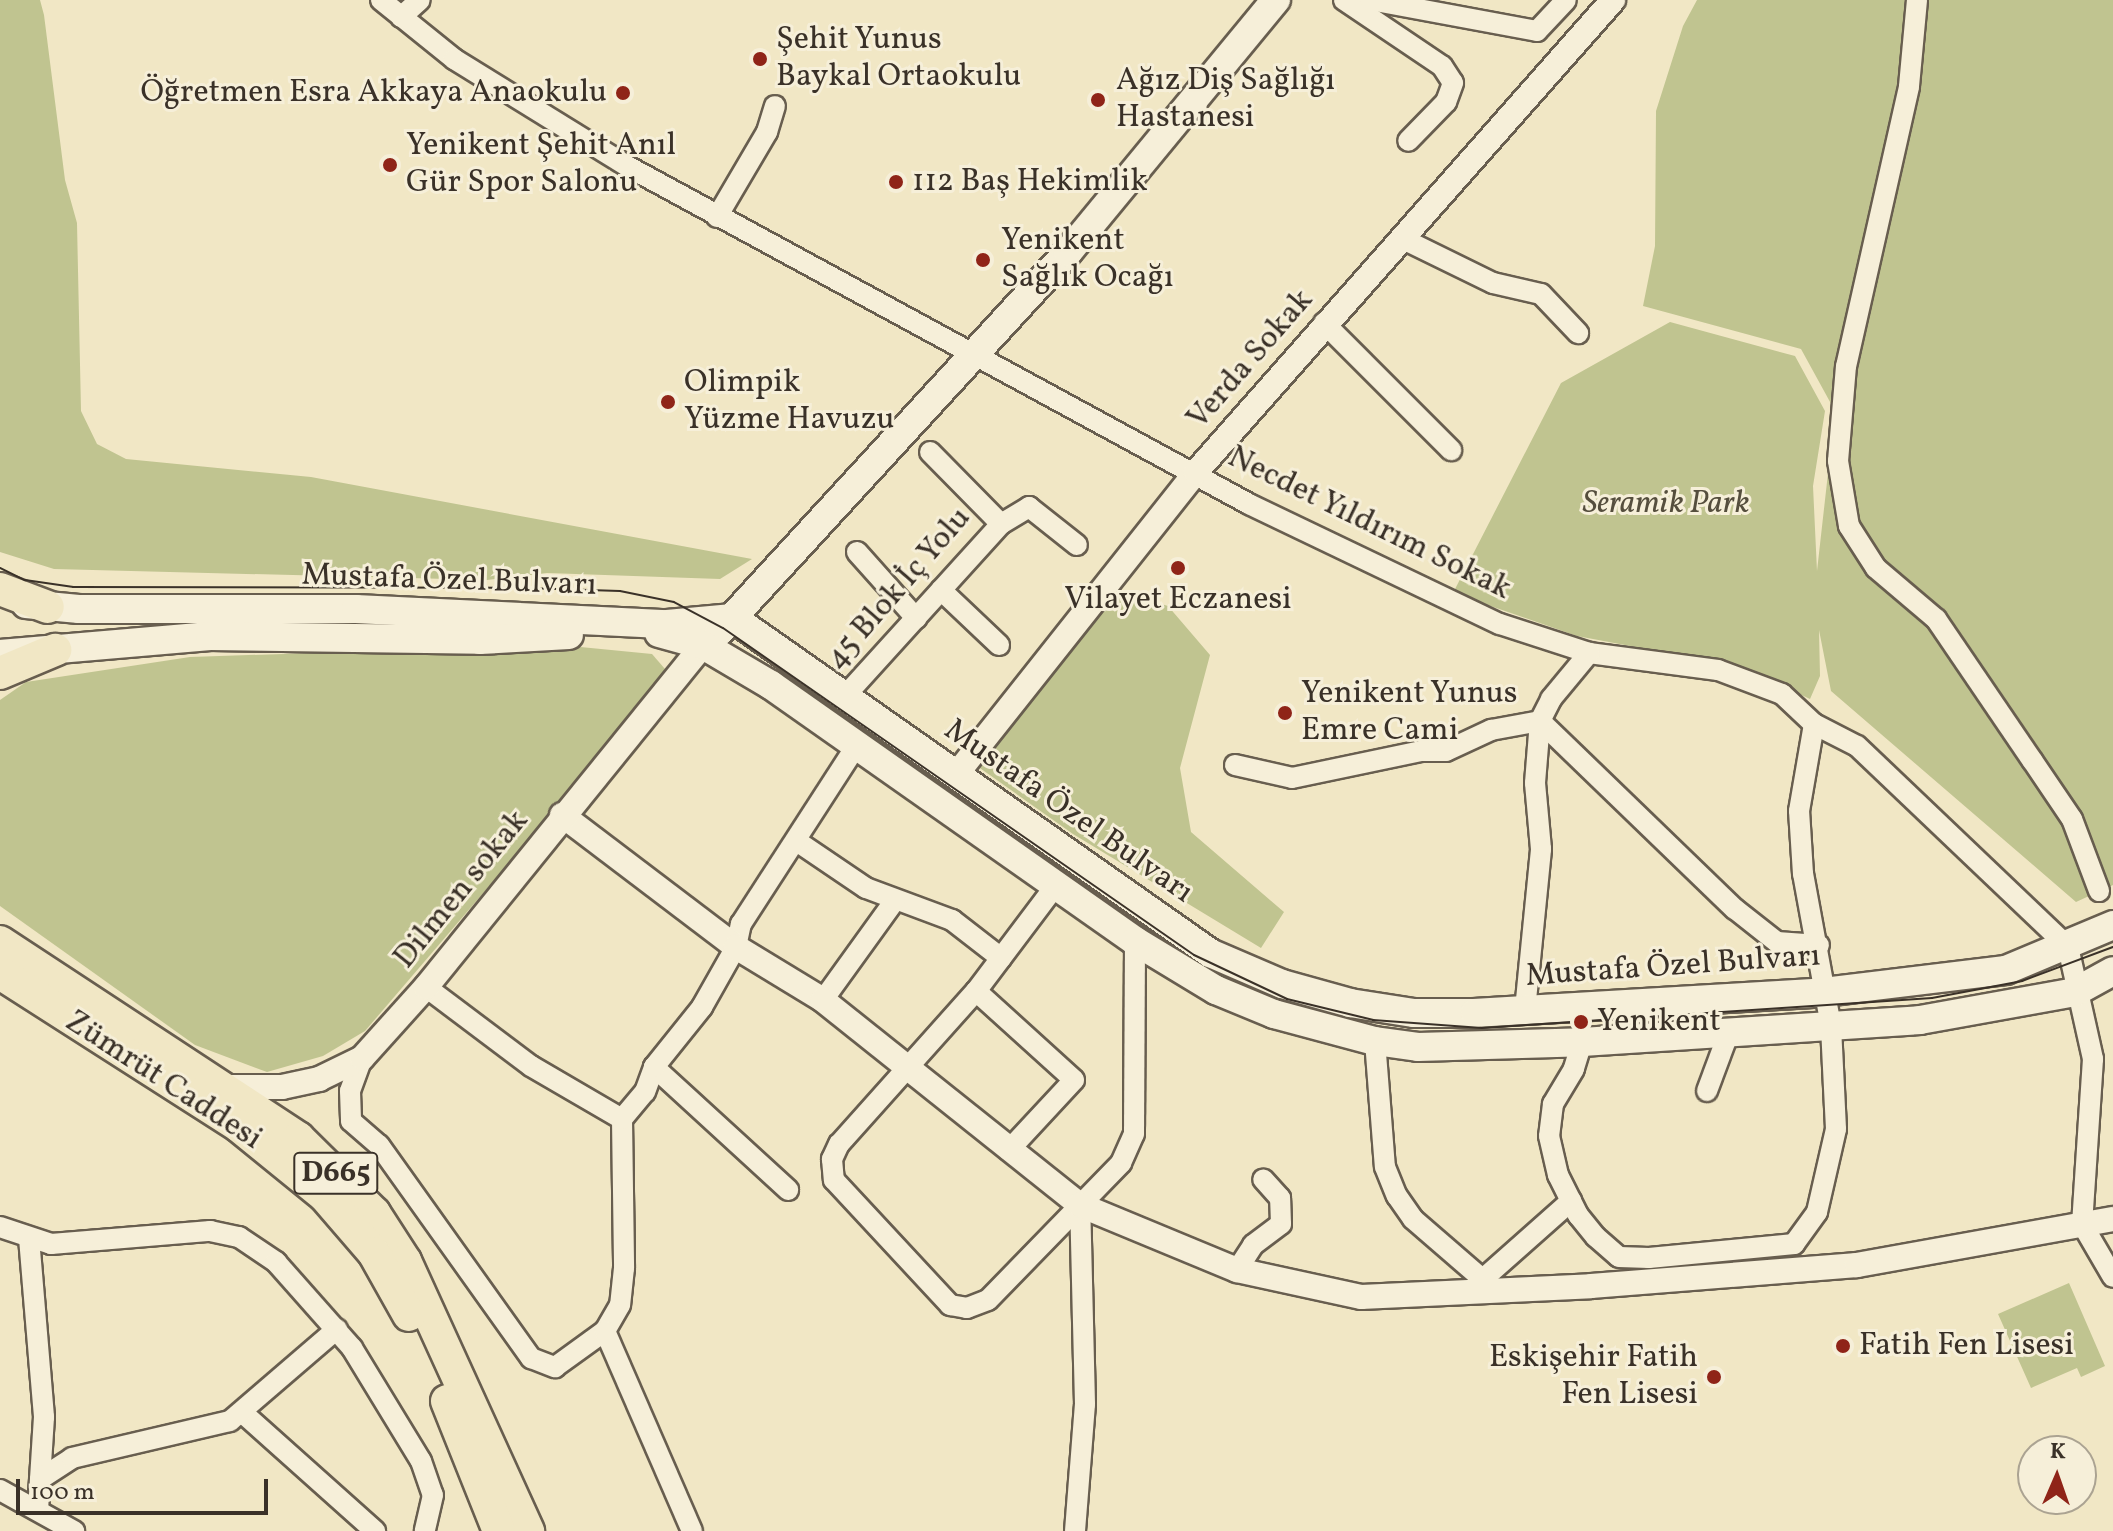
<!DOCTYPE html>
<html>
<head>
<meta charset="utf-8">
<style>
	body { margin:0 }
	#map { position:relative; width:2113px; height:1531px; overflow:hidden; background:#f1e7c5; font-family:Vollkorn,serif }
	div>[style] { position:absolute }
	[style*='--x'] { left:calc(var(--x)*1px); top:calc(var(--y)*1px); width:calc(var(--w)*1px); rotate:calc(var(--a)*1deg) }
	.green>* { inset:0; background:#c0c490 }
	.roads { filter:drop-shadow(2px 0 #685e4f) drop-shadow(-2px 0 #685e4f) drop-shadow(0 2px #685e4f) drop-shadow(0 -2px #685e4f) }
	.minor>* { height:20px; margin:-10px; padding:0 10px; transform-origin:10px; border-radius:10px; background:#f6efd9 }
	.tertiary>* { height:24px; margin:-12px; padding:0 12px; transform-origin:12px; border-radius:12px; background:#f6efd9 }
	.secondary>* { height:28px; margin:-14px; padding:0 14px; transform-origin:14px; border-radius:14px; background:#f6efd9 }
	.trunk>* { height:32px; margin:-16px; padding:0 16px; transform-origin:16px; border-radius:16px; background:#f1e7c5 }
	.tram>* { height:2px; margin:-1px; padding:0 1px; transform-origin:1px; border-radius:1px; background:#3a3128 }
	.dots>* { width:22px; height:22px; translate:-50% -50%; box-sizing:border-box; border:4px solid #f6efd9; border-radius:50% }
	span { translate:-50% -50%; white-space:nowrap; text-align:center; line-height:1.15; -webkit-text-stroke:6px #f6efd9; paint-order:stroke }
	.shield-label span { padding:2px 6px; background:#f6efd9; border:2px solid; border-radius:6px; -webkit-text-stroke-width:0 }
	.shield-label { font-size:30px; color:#3a3128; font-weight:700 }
	.poi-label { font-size:32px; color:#3a3128 }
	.left { translate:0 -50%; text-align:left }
	.right { translate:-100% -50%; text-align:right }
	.street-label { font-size:32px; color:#3a3128 }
	.park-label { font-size:32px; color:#554e3d; font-style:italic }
	.north { position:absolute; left:2017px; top:1435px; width:80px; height:80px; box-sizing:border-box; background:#f6efd9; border:2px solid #aba392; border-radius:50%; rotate:2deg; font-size:22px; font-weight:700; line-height:32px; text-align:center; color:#3a3128 }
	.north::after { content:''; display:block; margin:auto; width:28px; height:36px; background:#8f2418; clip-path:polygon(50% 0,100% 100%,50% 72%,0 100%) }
	.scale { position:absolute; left:16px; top:1479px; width:252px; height:36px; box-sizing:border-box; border:4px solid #3a3128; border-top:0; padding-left:10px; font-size:24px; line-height:28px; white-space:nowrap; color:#3a3128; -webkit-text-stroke:6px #f6efd9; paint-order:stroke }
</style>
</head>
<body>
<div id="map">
	<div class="green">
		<div style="clip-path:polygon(0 0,40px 0,44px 15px,65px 180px,77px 223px,81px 411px,97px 444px,126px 459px,311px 477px,752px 559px,720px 579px,547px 573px,487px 580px,54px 569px,0 552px)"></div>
		<div style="clip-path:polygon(1697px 0,2113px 0,2113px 885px,2076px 902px,1831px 691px,1819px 630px,1820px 676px,1810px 699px,1742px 667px,1577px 636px,1453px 593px,1561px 383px,1670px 322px,1795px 356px,1825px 411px,1813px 486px,1817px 571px,1835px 411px,1801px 349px,1643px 306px,1655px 246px,1656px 111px,1683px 26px)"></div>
		<div style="clip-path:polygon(1116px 590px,1168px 606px,1210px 655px,1180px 768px,1191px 832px,1284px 912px,1261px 948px,1073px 834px,977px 766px)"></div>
		<div style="clip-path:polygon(560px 645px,652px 654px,665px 669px,652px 696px,365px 1031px,323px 1056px,267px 1072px,195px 1045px,0 906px,0 700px,26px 682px,190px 657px)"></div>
		<div style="clip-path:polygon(2069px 1283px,2105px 1366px,2081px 1377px,2077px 1368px,2031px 1388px,1998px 1314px)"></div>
	</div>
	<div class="roads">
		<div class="minor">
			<div style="--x:381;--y:0;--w:94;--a:38.9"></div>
			<div style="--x:454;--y:59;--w:203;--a:31.7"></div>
			<div style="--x:627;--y:166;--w:708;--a:28.52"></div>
			<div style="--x:1249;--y:504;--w:278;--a:25.6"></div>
			<div style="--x:1500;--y:624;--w:94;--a:18"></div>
			<div style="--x:1589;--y:653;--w:130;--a:7.5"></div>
			<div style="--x:1718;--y:670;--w:68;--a:20.6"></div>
			<div style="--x:1782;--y:694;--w:44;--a:43.2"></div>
			<div style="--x:1814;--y:724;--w:48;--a:27.1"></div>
			<div style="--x:1857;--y:746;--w:291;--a:43.6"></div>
			<div style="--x:2068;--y:947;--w:115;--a:77.4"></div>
			<div style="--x:2093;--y:1059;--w:165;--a:93.8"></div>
			<div style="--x:2082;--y:1224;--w:61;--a:59.7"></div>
			<div style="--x:1344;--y:0;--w:118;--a:34"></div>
			<div style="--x:1442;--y:66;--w:20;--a:57"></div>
			<div style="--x:1453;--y:83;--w:20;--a:110"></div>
			<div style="--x:1446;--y:102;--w:54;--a:134.3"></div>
			<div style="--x:1370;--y:0;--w:170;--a:10.5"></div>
			<div style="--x:1537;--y:31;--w:42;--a:-46.9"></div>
			<div style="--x:1917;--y:0;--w:87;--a:95.3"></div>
			<div style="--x:1909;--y:87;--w:286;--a:102.7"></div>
			<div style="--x:1846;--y:366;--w:95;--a:94.8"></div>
			<div style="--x:1838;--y:461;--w:66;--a:80.4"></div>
			<div style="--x:1849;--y:526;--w:50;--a:57.3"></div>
			<div style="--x:1876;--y:568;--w:79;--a:40.4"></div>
			<div style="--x:1936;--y:619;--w:171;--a:55.8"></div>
			<div style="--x:2032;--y:760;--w:71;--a:55.9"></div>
			<div style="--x:2072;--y:819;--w:77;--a:69.4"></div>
			<div style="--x:401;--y:17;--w:25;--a:-42"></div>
			<div style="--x:717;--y:217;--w:99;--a:-59.5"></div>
			<div style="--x:767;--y:132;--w:27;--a:-73"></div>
			<div style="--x:1401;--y:238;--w:102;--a:26.1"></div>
			<div style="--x:1493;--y:283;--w:49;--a:12.9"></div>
			<div style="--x:1541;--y:294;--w:54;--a:46.5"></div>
			<div style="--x:1324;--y:323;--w:180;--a:45"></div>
			<div style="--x:1001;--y:524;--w:33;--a:-31"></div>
			<div style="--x:1029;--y:507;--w:61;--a:38.4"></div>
			<div style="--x:857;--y:552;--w:89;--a:48.2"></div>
			<div style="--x:941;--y:590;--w:80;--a:43.5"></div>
			<div style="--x:845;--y:696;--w:232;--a:-47.8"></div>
			<div style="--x:1001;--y:524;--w:101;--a:-134.6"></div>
			<div style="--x:1235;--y:765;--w:58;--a:12.8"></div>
			<div style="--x:1292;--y:778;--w:132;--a:-11.8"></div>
			<div style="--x:1421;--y:751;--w:25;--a:0"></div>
			<div style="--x:1446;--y:751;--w:50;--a:-25"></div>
			<div style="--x:1491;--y:730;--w:50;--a:-10.4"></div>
			<div style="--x:1540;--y:721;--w:271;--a:44"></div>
			<div style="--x:1735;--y:909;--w:53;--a:38.2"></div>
			<div style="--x:1777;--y:942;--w:42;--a:4.1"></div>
			<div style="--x:798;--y:842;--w:82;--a:34.1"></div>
			<div style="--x:866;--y:888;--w:92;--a:20.4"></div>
			<div style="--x:952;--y:920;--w:62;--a:37.8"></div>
			<div style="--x:1056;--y:885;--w:133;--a:127"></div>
			<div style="--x:976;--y:991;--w:205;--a:131.8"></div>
			<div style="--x:839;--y:1144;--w:17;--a:115"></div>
			<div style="--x:832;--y:1159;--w:21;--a:85"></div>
			<div style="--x:834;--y:1180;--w:171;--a:47.1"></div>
			<div style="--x:950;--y:1305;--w:17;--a:10"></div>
			<div style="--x:967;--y:1308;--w:22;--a:-21"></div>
			<div style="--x:988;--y:1300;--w:191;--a:-45.8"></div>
			<div style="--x:1121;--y:1163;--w:32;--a:-66"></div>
			<div style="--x:1134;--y:1134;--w:193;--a:-89.7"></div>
			<div style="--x:426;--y:987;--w:131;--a:37"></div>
			<div style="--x:531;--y:1066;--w:105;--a:30.2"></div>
			<div style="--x:622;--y:1119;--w:149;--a:89.2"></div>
			<div style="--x:624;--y:1268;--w:37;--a:96"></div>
			<div style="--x:620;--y:1305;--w:30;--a:120"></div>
			<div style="--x:976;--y:991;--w:132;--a:42.2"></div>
			<div style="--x:1074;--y:1080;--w:96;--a:132.9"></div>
			<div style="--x:823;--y:1000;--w:123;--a:-54.2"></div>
			<div style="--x:1525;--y:1010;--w:162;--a:-84.3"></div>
			<div style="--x:1541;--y:849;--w:66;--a:-95.2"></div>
			<div style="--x:1535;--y:783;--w:62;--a:-85.4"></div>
			<div style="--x:1540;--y:721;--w:25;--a:-63"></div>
			<div style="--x:1551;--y:699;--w:60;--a:-50.4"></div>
			<div style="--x:1375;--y:1041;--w:126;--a:85.5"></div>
			<div style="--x:1385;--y:1167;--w:31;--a:68"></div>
			<div style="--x:1397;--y:1196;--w:28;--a:55"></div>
			<div style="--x:1413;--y:1219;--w:108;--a:40.9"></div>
			<div style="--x:1582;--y:1042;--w:28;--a:107"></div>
			<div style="--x:1574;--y:1069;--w:41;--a:121"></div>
			<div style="--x:1553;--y:1104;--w:32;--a:97"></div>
			<div style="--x:1549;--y:1136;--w:40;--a:77"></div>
			<div style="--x:1558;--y:1175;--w:45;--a:63.4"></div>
			<div style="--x:1578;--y:1215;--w:28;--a:51"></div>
			<div style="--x:1596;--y:1237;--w:30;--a:41"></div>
			<div style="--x:1619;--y:1257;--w:30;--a:2"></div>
			<div style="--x:1649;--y:1258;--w:146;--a:-5.5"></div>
			<div style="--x:1794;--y:1244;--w:39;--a:-54"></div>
			<div style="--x:1817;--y:1212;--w:85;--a:-77.1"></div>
			<div style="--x:1836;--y:1129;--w:103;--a:-92.8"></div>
			<div style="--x:1831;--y:1026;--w:155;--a:-100.4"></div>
			<div style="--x:1803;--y:874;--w:63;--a:-93.6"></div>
			<div style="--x:1799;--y:811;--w:88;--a:-80.2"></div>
			<div style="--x:362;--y:1058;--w:35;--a:110"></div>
			<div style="--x:350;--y:1091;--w:30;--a:88"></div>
			<div style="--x:351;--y:1121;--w:37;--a:41"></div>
			<div style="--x:379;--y:1145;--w:262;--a:54.5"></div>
			<div style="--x:531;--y:1358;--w:26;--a:21"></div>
			<div style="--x:555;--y:1367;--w:62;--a:-35.8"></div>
			<div style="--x:605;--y:1331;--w:218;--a:66.5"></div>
			<div style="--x:654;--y:1067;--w:182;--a:42.5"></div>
			<div style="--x:1707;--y:1091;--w:63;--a:-69.6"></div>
			<div style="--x:622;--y:1119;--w:35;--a:-50"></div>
			<div style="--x:645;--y:1092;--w:27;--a:-70"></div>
			<div style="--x:654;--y:1067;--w:77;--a:-51.3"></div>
			<div style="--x:702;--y:1007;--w:69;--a:-60.5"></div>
			<div style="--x:736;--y:947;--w:24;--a:-78"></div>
			<div style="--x:741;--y:924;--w:212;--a:-57.1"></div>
			<div style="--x:0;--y:1227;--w:54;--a:18.4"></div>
			<div style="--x:51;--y:1244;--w:160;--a:-4.7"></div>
			<div style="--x:210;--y:1231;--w:30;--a:12"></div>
			<div style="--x:239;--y:1237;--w:45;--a:34"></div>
			<div style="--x:276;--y:1262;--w:115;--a:48.5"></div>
			<div style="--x:352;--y:1348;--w:132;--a:58.6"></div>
			<div style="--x:421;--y:1461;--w:36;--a:71"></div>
			<div style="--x:433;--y:1495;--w:37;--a:103"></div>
			<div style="--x:29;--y:1238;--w:180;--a:85.2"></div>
			<div style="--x:44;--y:1417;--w:92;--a:93.7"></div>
			<div style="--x:1237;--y:1270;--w:30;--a:-57"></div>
			<div style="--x:1253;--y:1245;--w:35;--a:-37"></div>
			<div style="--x:1281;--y:1224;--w:26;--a:-92"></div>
			<div style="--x:1280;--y:1198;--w:25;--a:-132"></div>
			<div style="--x:1483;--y:1279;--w:118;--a:-41.6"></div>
			<div style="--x:244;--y:1414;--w:176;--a:41.8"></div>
			<div style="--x:40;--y:1479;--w:38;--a:-33"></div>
			<div style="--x:72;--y:1458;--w:162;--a:-13.2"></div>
			<div style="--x:230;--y:1421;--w:141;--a:-40.7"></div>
			<div style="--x:0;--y:1490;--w:85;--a:29"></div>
			<div style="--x:1075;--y:1531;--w:127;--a:-85.5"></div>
			<div style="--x:1085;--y:1404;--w:199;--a:-91.4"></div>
		</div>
		<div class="tertiary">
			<div style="--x:955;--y:776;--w:388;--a:-51.6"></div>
			<div style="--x:1196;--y:472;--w:630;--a:-48.54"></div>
			<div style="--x:562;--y:815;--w:218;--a:37.2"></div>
			<div style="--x:736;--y:947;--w:102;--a:31.3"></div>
			<div style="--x:823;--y:1000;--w:329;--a:38.6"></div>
			<div style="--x:1080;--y:1205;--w:170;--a:22.5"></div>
			<div style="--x:1237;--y:1270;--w:127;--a:12.3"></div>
			<div style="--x:1361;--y:1297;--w:230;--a:-2.7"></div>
			<div style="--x:1591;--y:1286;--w:267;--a:-4.5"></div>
			<div style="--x:1857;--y:1265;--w:260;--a:-10.2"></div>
			<div style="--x:219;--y:1087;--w:63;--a:0"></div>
			<div style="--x:282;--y:1087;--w:38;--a:-12"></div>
			<div style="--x:319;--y:1079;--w:48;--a:-26"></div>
			<div style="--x:362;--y:1058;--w:96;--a:-48"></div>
			<div style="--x:426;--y:987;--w:440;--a:-51"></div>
		</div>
		<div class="secondary">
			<div style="--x:26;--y:604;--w:53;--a:5.4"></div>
			<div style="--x:79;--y:609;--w:277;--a:0"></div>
			<div style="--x:356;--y:609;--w:311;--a:2.8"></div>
			<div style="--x:667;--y:624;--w:66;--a:-5.2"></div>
			<div style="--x:733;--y:618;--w:583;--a:35.08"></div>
			<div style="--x:1210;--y:953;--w:78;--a:23.3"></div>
			<div style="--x:1282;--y:984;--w:71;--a:15.6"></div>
			<div style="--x:1350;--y:1003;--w:65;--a:8.9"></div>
			<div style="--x:1414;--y:1013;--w:61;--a:0"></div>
			<div style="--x:1475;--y:1013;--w:350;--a:-3.4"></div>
			<div style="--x:1824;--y:992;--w:183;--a:-6.9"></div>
			<div style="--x:2006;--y:970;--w:116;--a:-22.8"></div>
			<div style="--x:719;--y:632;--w:516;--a:-47.43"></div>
			<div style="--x:1068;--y:252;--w:327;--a:-50.5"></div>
			<div style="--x:659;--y:633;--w:46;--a:15.3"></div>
			<div style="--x:703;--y:645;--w:79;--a:30.5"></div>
			<div style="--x:771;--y:685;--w:445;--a:35.1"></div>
			<div style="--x:1135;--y:941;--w:95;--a:31.2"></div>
			<div style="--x:1216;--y:990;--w:63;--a:22.5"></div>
			<div style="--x:1274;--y:1014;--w:105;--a:15"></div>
			<div style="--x:1375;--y:1041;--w:43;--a:7.9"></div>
			<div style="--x:1418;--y:1047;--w:164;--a:-1.7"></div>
			<div style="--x:1582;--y:1042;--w:339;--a:-3.7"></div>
			<div style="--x:1920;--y:1020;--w:158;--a:-10.2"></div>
			<div style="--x:2075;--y:992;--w:43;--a:-28.9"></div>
			<div style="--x:0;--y:654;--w:211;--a:-4.9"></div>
			<div style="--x:210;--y:636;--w:270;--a:0.8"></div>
			<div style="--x:480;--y:640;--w:89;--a:-3.2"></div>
		</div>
		<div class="trunk">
			<div style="--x:0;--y:589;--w:51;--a:20.6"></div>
			<div style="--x:0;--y:673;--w:60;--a:-22.7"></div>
			<div style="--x:0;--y:942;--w:357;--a:33.3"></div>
			<div style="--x:298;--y:1138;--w:107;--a:44.6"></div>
			<div style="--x:374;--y:1213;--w:57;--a:57.1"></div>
			<div style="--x:405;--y:1261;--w:297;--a:65.5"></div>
			<div style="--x:0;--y:973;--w:284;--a:32.6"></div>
			<div style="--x:239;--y:1126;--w:111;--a:39.1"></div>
			<div style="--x:325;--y:1196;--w:75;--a:49.3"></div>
			<div style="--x:374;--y:1253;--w:71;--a:60.6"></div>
			<div style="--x:447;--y:1401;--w:140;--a:68.2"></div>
		</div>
	</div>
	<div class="tram">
		<div style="--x:0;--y:568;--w:28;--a:26"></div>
		<div style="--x:25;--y:580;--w:49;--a:8.3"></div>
		<div style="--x:73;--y:587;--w:453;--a:0.1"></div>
		<div style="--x:526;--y:588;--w:94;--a:1.8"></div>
		<div style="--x:620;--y:591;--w:55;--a:11.5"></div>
		<div style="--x:674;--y:602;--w:55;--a:28"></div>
		<div style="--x:723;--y:628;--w:573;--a:34.77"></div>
		<div style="--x:1194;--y:955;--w:103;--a:25.3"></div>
		<div style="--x:1287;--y:999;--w:89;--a:13.7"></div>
		<div style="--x:1373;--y:1020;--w:109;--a:4.2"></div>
		<div style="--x:1482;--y:1028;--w:451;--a:-3.8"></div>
		<div style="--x:1932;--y:998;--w:92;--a:-10.7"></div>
		<div style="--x:2022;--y:981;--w:97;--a:-20.5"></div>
	</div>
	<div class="dots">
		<div style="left:760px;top:59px;background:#8f2418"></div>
		<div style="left:623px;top:93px;background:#8f2418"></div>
		<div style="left:1098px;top:100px;background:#8f2418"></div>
		<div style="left:390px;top:165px;background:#8f2418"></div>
		<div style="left:896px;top:182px;background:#8f2418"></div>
		<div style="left:983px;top:260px;background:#8f2418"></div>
		<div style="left:668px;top:402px;background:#8f2418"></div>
		<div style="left:1178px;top:568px;background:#8f2418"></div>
		<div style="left:1285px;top:713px;background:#8f2418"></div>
		<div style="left:1581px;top:1022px;background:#8f2418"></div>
		<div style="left:1843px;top:1346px;background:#8f2418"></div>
		<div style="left:1714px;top:1377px;background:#8f2418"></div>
	</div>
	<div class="shield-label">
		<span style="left:336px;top:1173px">D665</span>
	</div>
	<div class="poi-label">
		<span class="left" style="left:776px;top:59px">Şehit Yunus<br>Baykal Ortaokulu</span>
		<span class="left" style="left:1116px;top:100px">Ağız Diş Sağlığı<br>Hastanesi</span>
		<span class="right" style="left:607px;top:93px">Öğretmen Esra Akkaya Anaokulu</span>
		<span class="left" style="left:406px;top:165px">Yenikent Şehit Anıl<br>Gür Spor Salonu</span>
		<span class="left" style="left:912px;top:182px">112 Baş Hekimlik</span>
		<span class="left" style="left:1001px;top:260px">Yenikent<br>Sağlık Ocağı</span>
		<span class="left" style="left:684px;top:402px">Olimpik<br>Yüzme Havuzu</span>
		<span style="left:1178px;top:600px">Vilayet Eczanesi</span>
		<span class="left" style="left:1301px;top:713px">Yenikent Yunus<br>Emre Cami</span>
		<span class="left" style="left:1597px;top:1022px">Yenikent</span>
		<span class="left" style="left:1859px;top:1346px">Fatih Fen Lisesi</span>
		<span class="right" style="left:1698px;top:1377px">Eskişehir Fatih<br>Fen Lisesi</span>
	</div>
	<div class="street-label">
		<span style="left:1251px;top:360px;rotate:-49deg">Verda Sokak</span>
		<span style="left:1369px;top:524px;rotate:26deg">Necdet Yıldırım Sokak</span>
		<span style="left:449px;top:581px;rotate:2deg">Mustafa Özel Bulvarı</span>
		<span style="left:899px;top:589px;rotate:-49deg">45 Blok İç Yolu</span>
		<span style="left:1068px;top:812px;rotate:35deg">Mustafa Özel Bulvarı</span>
		<span style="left:462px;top:890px;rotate:-51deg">Dilmen sokak</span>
		<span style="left:1673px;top:967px;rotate:-4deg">Mustafa Özel Bulvarı</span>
		<span style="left:163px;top:1081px;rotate:33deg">Zümrüt Caddesi</span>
	</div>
	<div class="park-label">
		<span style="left:1666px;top:504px">Seramik Park</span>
	</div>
	<div class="north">K</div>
	<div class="scale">100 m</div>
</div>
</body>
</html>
